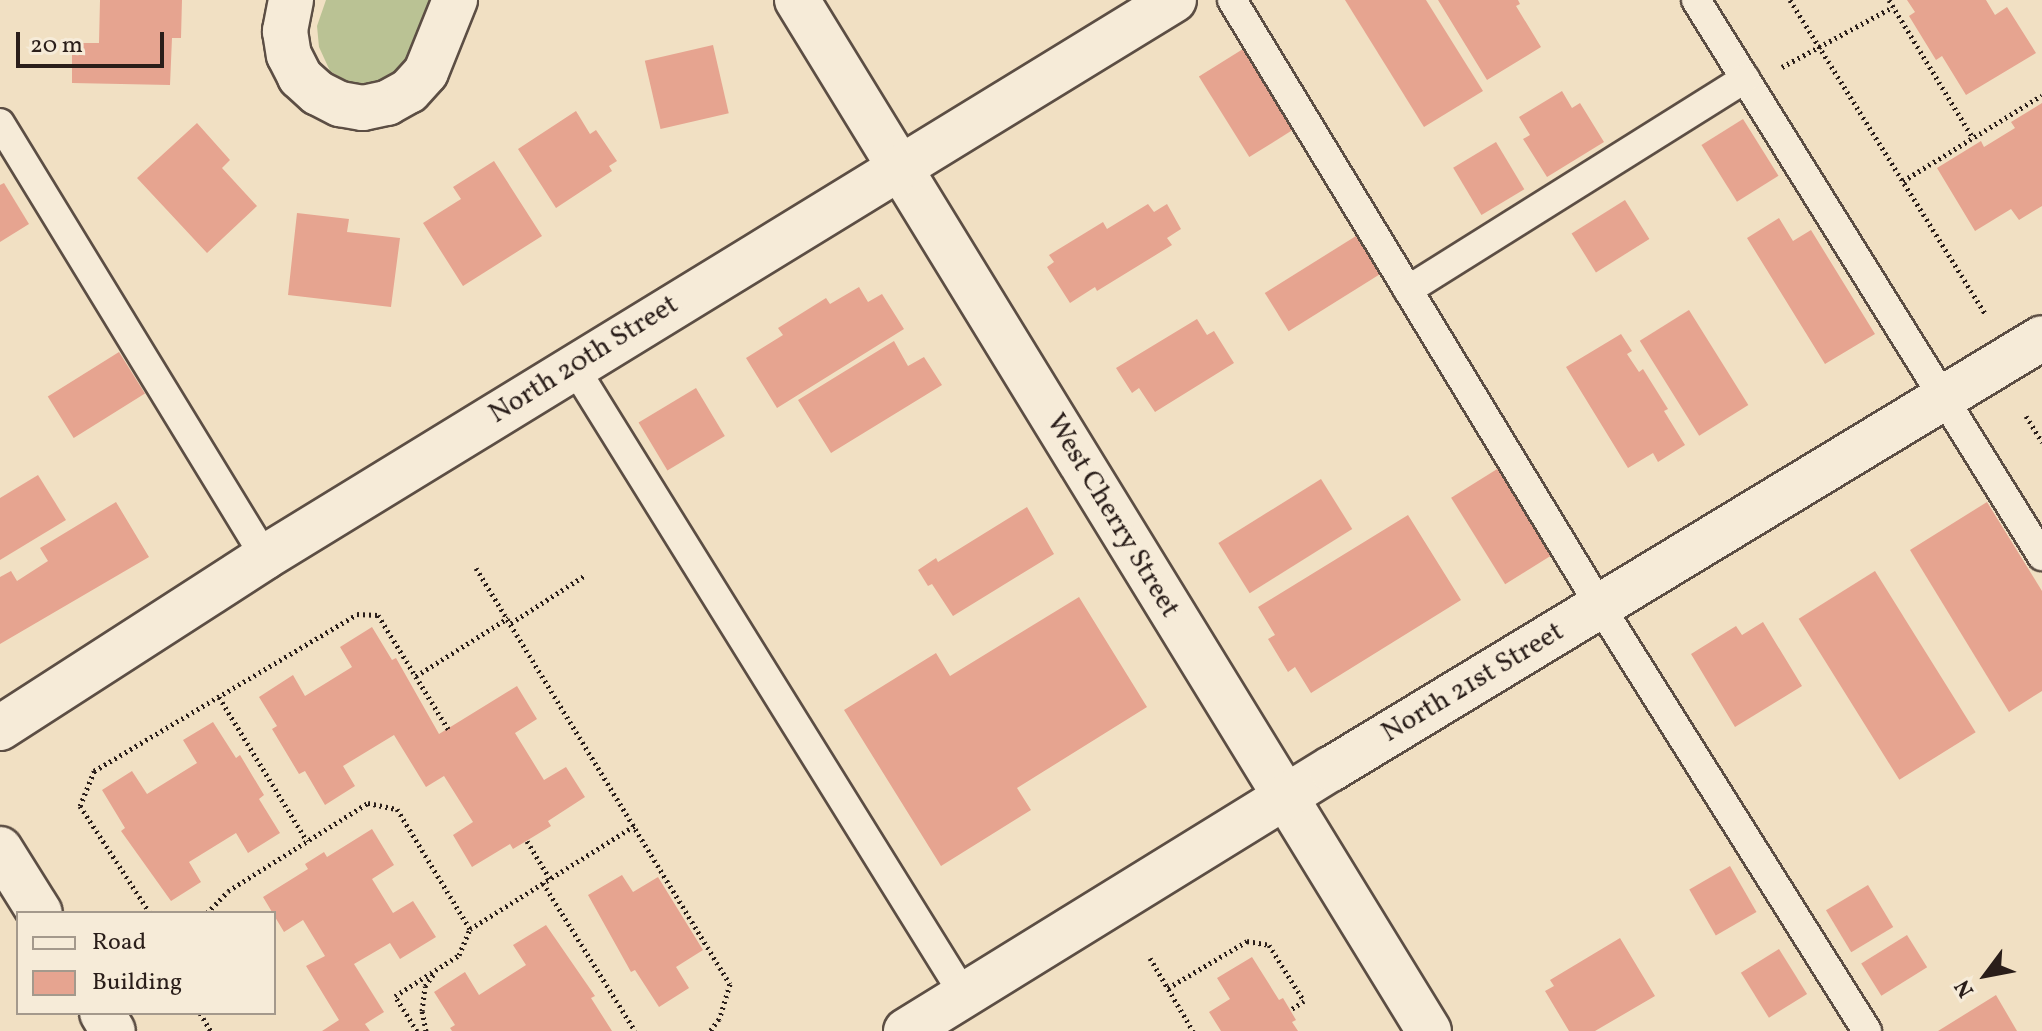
<!DOCTYPE html>
<html>
<head>
<meta charset="utf-8">
<style>
	body { margin:0 }
	#map { position:relative; width:2042px; height:1031px; overflow:hidden; background:#f1e0c3; font-family:Vollkorn,serif }
	div>[style] { position:absolute }
	[style*='--x'] { left:calc(var(--x)*1px); top:calc(var(--y)*1px); width:calc(var(--w)*1px); rotate:calc(var(--a)*1deg) }
	.green>* { inset:0; background:#bac294 }
	.building>* { inset:0; background:#e6a490; transform-origin:0 0 }
	.path>* { height:5px; margin-top:-2.5px; transform-origin:0; background:repeating-linear-gradient(90deg,#2a1e1a 0 2px,transparent 0 6px) }
	.roads { filter:drop-shadow(2px 0 #5c4e44) drop-shadow(-2px 0 #5c4e44) drop-shadow(0 2px #5c4e44) drop-shadow(0 -2px #5c4e44) }
	.service>* { height:28px; margin:-14px; padding:0 14px; transform-origin:14px; border-radius:14px; background:#f6ebd8 }
	.minor>* { height:44px; margin:-22px; padding:0 22px; transform-origin:22px; border-radius:22px; background:#f6ebd8 }
	.secondary>* { height:44px; margin:-22px; padding:0 22px; transform-origin:22px; border-radius:22px; background:#f6ebd8 }
	span { translate:-50% -50%; white-space:nowrap; text-align:center; line-height:1.15; -webkit-text-stroke:7px #f6ebd8; paint-order:stroke }
	.street-label { font-size:28px; color:#2a1e1a }
	.legend { position:absolute; left:16px; top:911px; width:260px; height:104px; box-sizing:border-box; background:#f6ebd8; border:2px solid #a4998c; margin:0; padding:10px 14px; list-style:none; font-size:24px; color:#2a1e1a }
	.legend li { display:flex; align-items:center; gap:16px; height:40px }
	.legend b { width:40px; border:2px solid #a4998c }
	.north { position:absolute; left:1946px; top:935px; width:80px; height:80px; -webkit-text-stroke:6px #f6ebd8; paint-order:stroke; rotate:238deg; font-size:22px; font-weight:700; line-height:32px; text-align:center; color:#2a1e1a }
	.north::after { content:''; display:block; margin:auto; width:28px; height:36px; background:#2a1e1a; clip-path:polygon(50% 0,100% 100%,50% 72%,0 100%) }
	.scale { position:absolute; left:16px; top:32px; width:148px; height:36px; box-sizing:border-box; border:4px solid #2a1e1a; border-top:0; padding-left:10px; font-size:24px; line-height:28px; white-space:nowrap; color:#2a1e1a; -webkit-text-stroke:6px #f6ebd8; paint-order:stroke }
</style>
</head>
<body>
<div id="map">
	<div class="green">
		<div style="clip-path:polygon(326px 0,429px 0,412px 53px,397px 74px,375px 84px,351px 84px,330px 71px,319px 47px,317px 26px)"></div>
	</div>
	<div class="building">
		<div style="clip-path:polygon(100px 0,182px 0,181px 38px,172px 38px,170px 85px,72px 83px,72px 43px,99px 43px)"></div>
		<div style="clip-path:polygon(1345px 0,1426px 0,1483px 91px,1424px 127px)"></div>
		<div style="clip-path:polygon(1438px 0,1518px 0,1520px 4px,1516px 6px,1541px 47px,1487px 80px)"></div>
		<div style="clip-path:polygon(1907px 0,1986px 0,1995px 15px,2007px 7px,2036px 53px,1966px 95px,1942px 56px,1936px 60px,1909px 16px,1915px 12px)"></div>
		<div style="left:713px;top:45px;width:70px;height:70px;rotate:77deg"></div>
		<div style="left:1243px;top:49px;width:95px;height:52px;rotate:58deg"></div>
		<div style="clip-path:polygon(1562px 91px,1572px 108px,1580px 103px,1604px 142px,1547px 177px,1523px 139px,1530px 135px,1519px 117px)"></div>
		<div style="clip-path:polygon(2042px 103px,2042px 206px,2019px 220px,2011px 209px,1975px 231px,1937px 168px,1981px 141px,1984px 147px,2015px 128px,2011px 122px)"></div>
		<div style="clip-path:polygon(576px 111px,590px 134px,596px 130px,617px 161px,609px 166px,612px 171px,556px 208px,518px 149px)"></div>
		<div style="left:1743px;top:119px;width:67px;height:49px;rotate:58deg"></div>
		<div style="clip-path:polygon(197px 123px,230px 160px,222px 168px,257px 206px,207px 253px,137px 178px)"></div>
		<div style="left:1496px;top:142px;width:55px;height:50px;rotate:59deg"></div>
		<div style="clip-path:polygon(494px 161px,542px 236px,463px 286px,423px 223px,461px 199px,453px 187px)"></div>
		<div style="clip-path:polygon(4px 183px,29px 224px,0 242px,0 185px)"></div>
		<div style="left:1625px;top:200px;width:46px;height:63px;rotate:58deg"></div>
		<div style="clip-path:polygon(1148px 204px,1154px 212px,1167px 204px,1181px 229px,1167px 238px,1172px 245px,1097px 291px,1095px 287px,1070px 303px,1047px 267px,1054px 262px,1049px 255px,1103px 222px,1107px 229px)"></div>
		<div style="clip-path:polygon(297px 213px,349px 219px,347px 232px,400px 238px,391px 307px,288px 295px)"></div>
		<div style="clip-path:polygon(1779px 218px,1793px 241px,1811px 230px,1875px 334px,1825px 364px,1747px 238px)"></div>
		<div style="left:1364px;top:231px;width:45px;height:117px;rotate:58deg"></div>
		<div style="clip-path:polygon(859px 287px,868px 302px,882px 294px,904px 329px,777px 408px,746px 358px,783px 335px,778px 328px,826px 298px,830px 304px)"></div>
		<div style="left:1689px;top:310px;width:112px;height:58px;rotate:58deg"></div>
		<div style="clip-path:polygon(1197px 319px,1207px 335px,1214px 331px,1234px 363px,1155px 412px,1139px 388px,1132px 393px,1116px 368px)"></div>
		<div style="clip-path:polygon(1621px 334px,1632px 351px,1627px 354px,1639px 372px,1643px 369px,1668px 409px,1664px 411px,1685px 445px,1658px 462px,1653px 453px,1628px 468px,1566px 367px)"></div>
		<div style="clip-path:polygon(894px 341px,908px 366px,924px 357px,942px 385px,831px 453px,798px 400px)"></div>
		<div style="left:119px;top:352px;width:49px;height:84px;rotate:58deg"></div>
		<div style="left:696px;top:388px;width:56px;height:67px;rotate:59deg"></div>
		<div style="left:1502px;top:466px;width:102px;height:60px;rotate:58deg"></div>
		<div style="clip-path:polygon(38px 475px,66px 520px,0 560px,0 498px)"></div>
		<div style="left:1321px;top:479px;width:59px;height:121px;rotate:58deg"></div>
		<div style="clip-path:polygon(116px 502px,149px 557px,0 644px,0 577px,11px 571px,17px 581px,48px 561px,40px 548px)"></div>
		<div style="clip-path:polygon(1987px 502px,2042px 591px,2042px 691px,2009px 712px,1910px 550px)"></div>
		<div style="clip-path:polygon(1027px 507px,1054px 554px,953px 616px,932px 584px,928px 586px,918px 570px,936px 558px,938px 562px)"></div>
		<div style="clip-path:polygon(1408px 515px,1461px 600px,1311px 693px,1295px 667px,1288px 672px,1268px 639px,1275px 635px,1258px 607px)"></div>
		<div style="left:1875px;top:571px;width:190px;height:90px;rotate:58deg"></div>
		<div style="clip-path:polygon(1079px 597px,1147px 707px,1017px 788px,1031px 810px,941px 866px,844px 710px,936px 653px,950px 676px)"></div>
		<div style="clip-path:polygon(1763px 622px,1802px 686px,1735px 727px,1691px 654px,1736px 626px,1742px 635px)"></div>
		<div style="clip-path:polygon(372px 627px,392px 660px,396px 658px,439px 734px,517px 686px,537px 719px,515px 733px,544px 780px,566px 767px,585px 797px,548px 821px,551px 826px,513px 849px,510px 844px,472px 867px,453px 835px,473px 822px,444px 776px,426px 787px,394px 735px,343px 766px,355px 786px,325px 805px,305px 771px,299px 774px,272px 729px,277px 726px,259px 697px,293px 675px,305px 696px,352px 667px,340px 647px)"></div>
		<div style="clip-path:polygon(213px 722px,236px 758px,240px 755px,264px 795px,259px 799px,280px 833px,248px 853px,236px 833px,189px 862px,201px 882px,171px 901px,121px 831px,125px 828px,102px 790px,132px 771px,147px 794px,197px 763px,183px 740px)"></div>
		<div style="clip-path:polygon(372px 829px,394px 865px,372px 879px,393px 913px,413px 901px,436px 937px,400px 959px,390px 943px,354px 964px,384px 1012px,365px 1024px,370px 1031px,322px 1031px,339px 1020px,306px 966px,325px 956px,303px 920px,284px 932px,263px 897px,308px 869px,305px 864px,324px 852px,327px 857px)"></div>
		<div style="left:1730px;top:866px;width:53px;height:47px;rotate:60deg"></div>
		<div style="clip-path:polygon(622px 875px,633px 892px,658px 877px,703px 950px,676px 967px,689px 988px,659px 1007px,635px 970px,631px 972px,588px 895px)"></div>
		<div style="left:1868px;top:885px;width:49px;height:49px;rotate:59deg"></div>
		<div style="clip-path:polygon(546px 925px,595px 996px,591px 998px,612px 1031px,452px 1031px,450px 1028px,455px 1025px,434px 992px,465px 972px,479px 995px,526px 965px,513px 945px)"></div>
		<div style="left:1907px;top:935px;width:38px;height:54px;rotate:58deg"></div>
		<div style="clip-path:polygon(1620px 938px,1655px 996px,1595px 1031px,1569px 1031px,1545px 991px,1554px 986px,1550px 980px)"></div>
		<div style="left:1779px;top:949px;width:53px;height:45px;rotate:58deg"></div>
		<div style="clip-path:polygon(1252px 957px,1279px 1000px,1283px 998px,1296px 1020px,1292px 1022px,1298px 1031px,1221px 1031px,1209px 1012px,1230px 999px,1217px 978px)"></div>
		<div style="clip-path:polygon(1996px 995px,2017px 1031px,1938px 1031px)"></div>
	</div>
	<div class="path">
		<div style="--x:1790;--y:0;--w:371;--a:58.1"></div>
		<div style="--x:1889;--y:0;--w:162;--a:58.7"></div>
		<div style="--x:1782;--y:67;--w:126;--a:-28.4"></div>
		<div style="--x:1903;--y:181;--w:163;--a:-31.7"></div>
		<div style="--x:2026;--y:416;--w:31;--a:58"></div>
		<div style="--x:476;--y:568;--w:487;--a:58.6"></div>
		<div style="--x:730;--y:984;--w:37;--a:107"></div>
		<div style="--x:719;--y:1019;--w:15;--a:127"></div>
		<div style="--x:511;--y:623;--w:87;--a:-32.8"></div>
		<div style="--x:416;--y:676;--w:109;--a:-32.2"></div>
		<div style="--x:219;--y:697;--w:169;--a:58.6"></div>
		<div style="--x:527;--y:841;--w:44;--a:58.8"></div>
		<div style="--x:543;--y:883;--w:174;--a:58.1"></div>
		<div style="--x:150;--y:913;--w:128;--a:-123.2"></div>
		<div style="--x:80;--y:806;--w:38;--a:-68"></div>
		<div style="--x:94;--y:771;--w:306;--a:-30.8"></div>
		<div style="--x:357;--y:614;--w:21;--a:3"></div>
		<div style="--x:378;--y:615;--w:134;--a:58.4"></div>
		<div style="--x:207;--y:913;--w:30;--a:-46"></div>
		<div style="--x:228;--y:891;--w:165;--a:-32.2"></div>
		<div style="--x:368;--y:803;--w:30;--a:12"></div>
		<div style="--x:397;--y:809;--w:140;--a:58.7"></div>
		<div style="--x:470;--y:929;--w:194;--a:-32.1"></div>
		<div style="--x:1150;--y:958;--w:85;--a:59.5"></div>
		<div style="--x:1168;--y:988;--w:92;--a:-30.7"></div>
		<div style="--x:1247;--y:941;--w:22;--a:10"></div>
		<div style="--x:1269;--y:945;--w:66;--a:58"></div>
		<div style="--x:1304;--y:1001;--w:17;--a:147"></div>
		<div style="--x:200;--y:1013;--w:21;--a:59"></div>
		<div style="--x:417;--y:1031;--w:41;--a:-122.2"></div>
		<div style="--x:395;--y:996;--w:76;--a:-32.6"></div>
		<div style="--x:459;--y:955;--w:28;--a:-67"></div>
		<div style="--x:426;--y:1031;--w:20;--a:-101"></div>
		<div style="--x:422;--y:1011;--w:25;--a:-83"></div>
		<div style="--x:425;--y:986;--w:17;--a:-54"></div>
	</div>
	<div class="roads">
		<div class="service">
			<div style="--x:1232;--y:0;--w:709;--a:58.73"></div>
			<div style="--x:1600;--y:606;--w:502;--a:57.86"></div>
			<div style="--x:1696;--y:0;--w:655;--a:58.11"></div>
			<div style="--x:0;--y:123;--w:509;--a:58.59"></div>
			<div style="--x:1408;--y:290;--w:398;--a:-32.1"></div>
			<div style="--x:574;--y:367;--w:739;--a:58.16"></div>
		</div>
		<div class="minor">
			<div style="--x:291;--y:0;--w:32;--a:101"></div>
			<div style="--x:285;--y:31;--w:24;--a:81"></div>
			<div style="--x:289;--y:55;--w:25;--a:63"></div>
			<div style="--x:300;--y:77;--w:24;--a:42"></div>
			<div style="--x:318;--y:93;--w:25;--a:27"></div>
			<div style="--x:340;--y:104;--w:23;--a:10"></div>
			<div style="--x:363;--y:108;--w:25;--a:-12"></div>
			<div style="--x:387;--y:103;--w:25;--a:-29"></div>
			<div style="--x:409;--y:91;--w:25;--a:-48"></div>
			<div style="--x:426;--y:72;--w:78;--a:-68.1"></div>
			<div style="--x:797;--y:0;--w:1209;--a:58.49"></div>
			<div style="--x:0;--y:849;--w:75;--a:58"></div>
			<div style="--x:102;--y:1013;--w:21;--a:59"></div>
			<div style="--x:906;--y:1031;--w:499;--a:-31.7"></div>
			<div style="--x:1331;--y:769;--w:831;--a:-31.22"></div>
		</div>
		<div class="secondary">
			<div style="--x:0;--y:728;--w:315;--a:-32.8"></div>
			<div style="--x:265;--y:557;--w:1066;--a:-31.5"></div>
		</div>
	</div>
	<div class="street-label">
		<span style="left:584px;top:360px;rotate:-32deg">North 20th Street</span>
		<span style="left:1112px;top:516px;rotate:59deg">West Cherry Street</span>
		<span style="left:1473px;top:683px;rotate:-31deg">North 21st Street</span>
	</div>
	<ul class="legend">
	<li><b style="height:10px;background:#f6ebd8"></b>Road</li>
	<li><b style="height:22px;background:#e6a490"></b>Building</li>
	</ul>
	<div class="north">N</div>
	<div class="scale">20 m</div>
</div>
</body>
</html>
